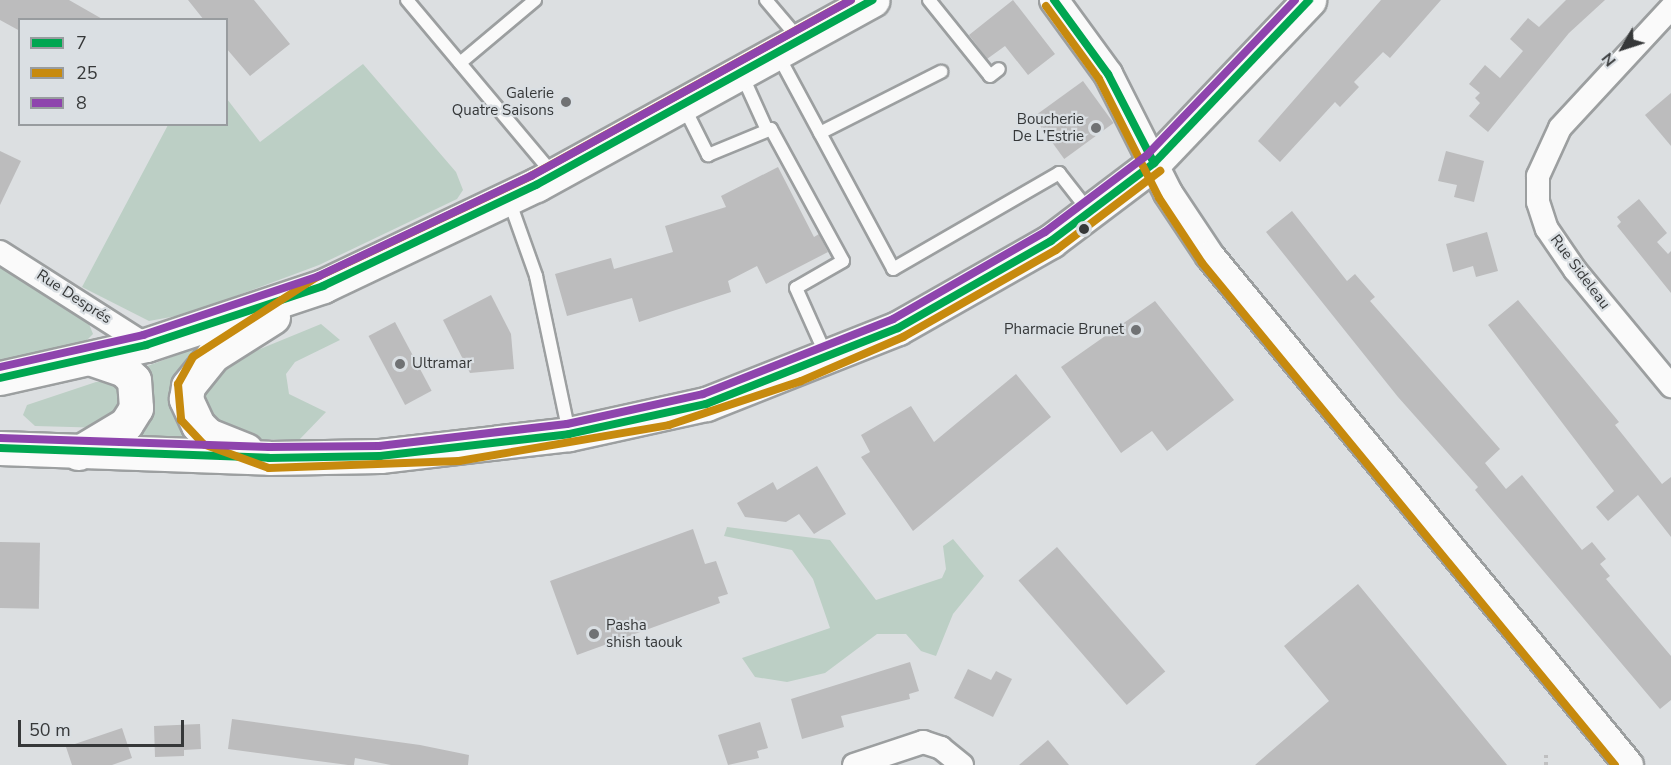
<!DOCTYPE html>
<html>
<head>
<meta charset="utf-8">
<style>
	body { margin:0 }
	#map { position:relative; width:1671px; height:765px; overflow:hidden; background:#dcdfe1; font-family:"Nunito Sans",sans-serif }
	div>[style] { position:absolute }
	[style*='--x'] { left:calc(var(--x)*1px); top:calc(var(--y)*1px); width:calc(var(--w)*1px); rotate:calc(var(--a)*1deg) }
	.green>* { inset:0; background:#bccfc5 }
	.building>* { inset:0; background:#bcbcbd; transform-origin:0 0 }
	.path>* { height:4px; margin-top:-2px; transform-origin:0; background:repeating-linear-gradient(90deg,#bfbfc0 0 3px,transparent 0 7.5px) }
	.roads { filter:drop-shadow(2px 0 #9c9fa0) drop-shadow(-2px 0 #9c9fa0) drop-shadow(0 2px #9c9fa0) drop-shadow(0 -2px #9c9fa0) }
	.service>* { height:12px; margin:-6px; padding:0 6px; transform-origin:6px; border-radius:6px; background:#fafafa }
	.minor>* { height:22px; margin:-11px; padding:0 11px; transform-origin:11px; border-radius:11px; background:#fafafa }
	.tertiary>* { height:28px; margin:-14px; padding:0 14px; transform-origin:14px; border-radius:14px; background:#fafafa }
	.secondary>* { height:33px; margin:-16.5px; padding:0 16.5px; transform-origin:16.5px; border-radius:16.5px; background:#fafafa }
	.bus-1>* { height:8px; margin:-4px; padding:0 4px; transform-origin:4px; border-radius:4px; background:#00a651 }
	.bus-2>* { height:8px; margin:-4px; padding:0 4px; transform-origin:4px; border-radius:4px; background:#c78a0e }
	.bus-3>* { height:8px; margin:-4px; padding:0 4px; transform-origin:4px; border-radius:4px; background:#8e44ad }
	.dots>* { width:16px; height:16px; translate:-50% -50%; box-sizing:border-box; border:3px solid #dadfe3; border-radius:50% }
	span { translate:-50% -50%; white-space:nowrap; text-align:center; line-height:1.15; -webkit-text-stroke:4.5px #dadfe3; paint-order:stroke }
	.poi-label { font-size:15px; color:#363839 }
	.right { translate:-100% -50%; text-align:right }
	.left { translate:0 -50%; text-align:left }
	.street-label { font-size:15px; color:#363839 }
	.legend { position:absolute; left:18px; top:18px; width:210px; height:108px; box-sizing:border-box; background:#dadfe3; border:2px solid #989c9f; margin:0; padding:8px 10px; list-style:none; font-size:18px; color:#363839 }
	.legend li { display:flex; align-items:center; gap:12px; height:30px }
	.legend b { width:30px; border:2px solid #989c9f }
	.north { position:absolute; left:1593px; top:18px; width:60px; height:60px; -webkit-text-stroke:4px #dadfe3; paint-order:stroke; rotate:231deg; font-size:16px; font-weight:700; line-height:24px; text-align:center; color:#363839 }
	.north::after { content:''; display:block; margin:auto; width:21px; height:27px; background:#363839; clip-path:polygon(50% 0,100% 100%,50% 72%,0 100%) }
	.scale { position:absolute; left:18px; top:720px; width:166px; height:27px; box-sizing:border-box; border:3px solid #363839; border-top:0; padding-left:8px; font-size:18px; line-height:21px; white-space:nowrap; color:#363839; -webkit-text-stroke:4px #dadfe3; paint-order:stroke }
</style>
</head>
<body>
<div id="map">
	<div class="green">
		<div style="clip-path:polygon(363px 64px,456px 172px,463px 190px,457px 199px,319px 265px,187px 314px,149px 321px,82px 287px,168px 125px,226px 124px,227px 99px,260px 142px)"></div>
		<div style="clip-path:polygon(0 266px,87px 319px,93px 334px,84px 343px,0 362px)"></div>
		<div style="clip-path:polygon(321px 324px,340px 340px,295px 362px,286px 374px,289px 394px,326px 412px,299px 440px,246px 439px,201px 414px,200px 383px,219px 366px)"></div>
		<div style="clip-path:polygon(212px 342px,194px 356px,199px 442px,123px 438px,142px 368px)"></div>
		<div style="clip-path:polygon(96px 382px,111px 382px,121px 390px,127px 405px,107px 428px,35px 426px,23px 415px,27px 405px)"></div>
		<div style="clip-path:polygon(727px 527px,830px 540px,876px 600px,942px 578px,946px 569px,943px 546px,953px 539px,984px 576px,953px 614px,936px 656px,921px 651px,906px 634px,877px 634px,825px 673px,787px 682px,755px 677px,742px 658px,830px 628px,813px 579px,792px 550px,724px 536px)"></div>
	</div>
	<div class="building">
		<div style="clip-path:polygon(0 0,69px 0,104px 20px,20px 20px,20px 31px,0 20px)"></div>
		<div style="clip-path:polygon(188px 0,254px 0,290px 44px,250px 76px,226px 48px,226px 20px,204px 20px)"></div>
		<div style="clip-path:polygon(1013px 0,1055px 54px,1028px 75px,1005px 46px,987px 59px,969px 35px)"></div>
		<div style="clip-path:polygon(1381px 0,1441px 0,1390px 58px,1383px 52px,1354px 82px,1359px 87px,1340px 107px,1335px 102px,1280px 162px,1258px 141px)"></div>
		<div style="clip-path:polygon(1566px 0,1605px 0,1569px 33px,1488px 132px,1469px 116px,1480px 103px,1475px 98px,1480px 93px,1469px 84px,1485px 65px,1500px 78px,1523px 51px,1510px 39px,1528px 18px,1539px 27px)"></div>
		<div style="left:1083px;top:81px;width:52px;height:61px;rotate:54deg"></div>
		<div style="clip-path:polygon(1671px 93px,1671px 146px,1645px 115px)"></div>
		<div style="clip-path:polygon(0 151px,21px 161px,0 205px)"></div>
		<div style="clip-path:polygon(1446px 151px,1484px 161px,1474px 202px,1454px 197px,1457px 185px,1438px 181px)"></div>
		<div style="clip-path:polygon(778px 167px,814px 237px,819px 234px,828px 252px,766px 284px,757px 266px,728px 281px,731px 292px,639px 322px,632px 298px,567px 316px,555px 274px,611px 258px,614px 269px,673px 252px,665px 226px,726px 207px,721px 196px)"></div>
		<div style="clip-path:polygon(1639px 199px,1667px 233px,1657px 242px,1668px 254px,1671px 251px,1671px 293px,1617px 226px,1621px 222px,1617px 217px)"></div>
		<div style="clip-path:polygon(1292px 211px,1347px 281px,1355px 274px,1375px 297px,1370px 301px,1500px 449px,1485px 463px,1506px 489px,1522px 475px,1582px 550px,1592px 542px,1606px 559px,1600px 564px,1610px 576px,1606px 579px,1671px 656px,1671px 700px,1660px 709px,1475px 490px,1478px 487px,1398px 397px,1266px 232px)"></div>
		<div style="clip-path:polygon(1487px 232px,1498px 271px,1476px 277px,1473px 266px,1453px 272px,1446px 244px)"></div>
		<div style="clip-path:polygon(491px 295px,511px 334px,514px 369px,470px 373px,443px 320px)"></div>
		<div style="clip-path:polygon(1518px 300px,1619px 422px,1615px 425px,1662px 484px,1671px 477px,1671px 537px,1638px 495px,1608px 521px,1596px 507px,1614px 491px,1488px 325px)"></div>
		<div style="clip-path:polygon(1155px 301px,1234px 400px,1167px 451px,1152px 431px,1121px 453px,1061px 367px)"></div>
		<div style="left:395px;top:322px;width:78px;height:30px;rotate:62deg"></div>
		<div style="clip-path:polygon(1016px 374px,1051px 417px,913px 531px,861px 457px,870px 452px,861px 435px,911px 406px,934px 442px)"></div>
		<div style="clip-path:polygon(817px 466px,846px 514px,814px 534px,799px 514px,786px 522px,745px 517px,737px 503px,773px 482px,777px 490px)"></div>
		<div style="clip-path:polygon(693px 529px,705px 564px,716px 561px,728px 594px,718px 597px,720px 603px,577px 655px,550px 581px)"></div>
		<div style="left:0;top:542px;width:40px;height:66px;rotate:1deg"></div>
		<div style="left:1057px;top:547px;width:165px;height:51px;rotate:49deg"></div>
		<div style="clip-path:polygon(1358px 584px,1507px 765px,1255px 765px,1329px 701px,1284px 646px)"></div>
		<div style="clip-path:polygon(910px 662px,919px 691px,909px 694px,910px 699px,841px 716px,844px 727px,802px 739px,791px 699px)"></div>
		<div style="clip-path:polygon(968px 669px,991px 680px,996px 671px,1012px 679px,993px 717px,954px 698px)"></div>
		<div style="clip-path:polygon(232px 719px,420px 745px,469px 755px,468px 765px,391px 765px,355px 758px,354px 765px,348px 765px,228px 749px)"></div>
		<div style="clip-path:polygon(760px 722px,768px 748px,757px 751px,759px 758px,728px 765px,718px 735px)"></div>
		<div style="clip-path:polygon(200px 724px,201px 749px,184px 750px,184px 756px,155px 757px,154px 726px)"></div>
		<div style="clip-path:polygon(122px 728px,132px 758px,112px 765px,72px 765px,66px 747px)"></div>
		<div style="clip-path:polygon(1048px 740px,1069px 765px,1019px 765px)"></div>
	</div>
	<div class="path">
		<div style="--x:1546;--y:765;--w:14;--a:-90"></div>
	</div>
	<div class="roads">
		<div class="service">
			<div style="--x:407;--y:0;--w:227;--a:50"></div>
			<div style="--x:766;--y:0;--w:51;--a:49.8"></div>
			<div style="--x:929;--y:0;--w:97;--a:51.2"></div>
			<div style="--x:990;--y:76;--w:11;--a:-38"></div>
			<div style="--x:778;--y:55;--w:243;--a:61.7"></div>
			<div style="--x:893;--y:269;--w:192;--a:-30"></div>
			<div style="--x:1059;--y:173;--w:47;--a:51.9"></div>
			<div style="--x:460;--y:63;--w:98;--a:-40"></div>
			<div style="--x:742;--y:75;--w:60;--a:65.6"></div>
			<div style="--x:684;--y:107;--w:54;--a:63.4"></div>
			<div style="--x:708;--y:155;--w:68;--a:-22.4"></div>
			<div style="--x:771;--y:129;--w:150;--a:61.4"></div>
			<div style="--x:843;--y:261;--w:54;--a:150.1"></div>
			<div style="--x:796;--y:288;--w:73;--a:65.9"></div>
			<div style="--x:820;--y:133;--w:136;--a:-26.8"></div>
			<div style="--x:509;--y:200;--w:81;--a:70.4"></div>
			<div style="--x:536;--y:276;--w:159;--a:78.1"></div>
		</div>
		<div class="minor">
			<div style="--x:1671;--y:8;--w:163;--a:132.8"></div>
			<div style="--x:1560;--y:128;--w:53;--a:114.6"></div>
			<div style="--x:1538;--y:176;--w:26;--a:90"></div>
			<div style="--x:1538;--y:202;--w:28;--a:72"></div>
			<div style="--x:1547;--y:229;--w:50;--a:55.7"></div>
			<div style="--x:1575;--y:270;--w:151;--a:50.4"></div>
			<div style="--x:0;--y:252;--w:173;--a:32.5"></div>
			<div style="--x:854;--y:765;--w:73;--a:-18.4"></div>
			<div style="--x:923;--y:742;--w:19;--a:18"></div>
			<div style="--x:941;--y:748;--w:27;--a:39"></div>
		</div>
		<div class="tertiary">
			<div style="--x:1054;--y:0;--w:92;--a:53.9"></div>
			<div style="--x:1108;--y:74;--w:133;--a:63.2"></div>
			<div style="--x:1168;--y:193;--w:76;--a:56.3"></div>
			<div style="--x:1210;--y:256;--w:659;--a:50.54"></div>
		</div>
		<div class="secondary">
			<div style="--x:0;--y:378;--w:150;--a:-12.7"></div>
			<div style="--x:146;--y:345;--w:187;--a:-18.4"></div>
			<div style="--x:323;--y:286;--w:236;--a:-25.4"></div>
			<div style="--x:536;--y:185;--w:384;--a:-28.8"></div>
			<div style="--x:0;--y:448;--w:269;--a:2.1"></div>
			<div style="--x:269;--y:458;--w:111;--a:-1"></div>
			<div style="--x:380;--y:456;--w:190;--a:-6.6"></div>
			<div style="--x:569;--y:434;--w:140;--a:-12.4"></div>
			<div style="--x:706;--y:404;--w:206;--a:-21.6"></div>
			<div style="--x:898;--y:328;--w:176;--a:-29.6"></div>
			<div style="--x:1051;--y:241;--w:129;--a:-37.1"></div>
			<div style="--x:1154;--y:163;--w:225;--a:-46.4"></div>
			<div style="--x:246;--y:450;--w:41;--a:-158.5"></div>
			<div style="--x:208;--y:435;--w:14;--a:-135"></div>
			<div style="--x:198;--y:425;--w:29;--a:-115"></div>
			<div style="--x:186;--y:399;--w:13;--a:-81"></div>
			<div style="--x:188;--y:386;--w:40;--a:-51"></div>
			<div style="--x:213;--y:355;--w:71;--a:-32.3"></div>
			<div style="--x:78;--y:453;--w:56;--a:-31.1"></div>
			<div style="--x:126;--y:424;--w:19;--a:-58"></div>
			<div style="--x:136;--y:408;--w:28;--a:-94"></div>
			<div style="--x:134;--y:380;--w:14;--a:-135"></div>
			<div style="--x:124;--y:370;--w:34;--a:-161"></div>
		</div>
	</div>
	<div class="bus-1">
		<div style="--x:1054;--y:0;--w:92;--a:53.9"></div>
		<div style="--x:1108;--y:74;--w:100;--a:62.7"></div>
		<div style="--x:0;--y:378;--w:150;--a:-12.7"></div>
		<div style="--x:146;--y:345;--w:187;--a:-18.4"></div>
		<div style="--x:323;--y:286;--w:236;--a:-25.4"></div>
		<div style="--x:536;--y:185;--w:384;--a:-28.8"></div>
		<div style="--x:0;--y:448;--w:269;--a:2.1"></div>
		<div style="--x:269;--y:458;--w:111;--a:-1"></div>
		<div style="--x:380;--y:456;--w:190;--a:-6.6"></div>
		<div style="--x:569;--y:434;--w:140;--a:-12.4"></div>
		<div style="--x:706;--y:404;--w:206;--a:-21.6"></div>
		<div style="--x:898;--y:328;--w:176;--a:-29.6"></div>
		<div style="--x:1051;--y:241;--w:129;--a:-37.1"></div>
		<div style="--x:1154;--y:163;--w:225;--a:-46.4"></div>
	</div>
	<div class="bus-2">
		<div style="--x:851;--y:0;--w:365;--a:151.2"></div>
		<div style="--x:531;--y:176;--w:237;--a:154.7"></div>
		<div style="--x:317;--y:277;--w:148;--a:147.2"></div>
		<div style="--x:193;--y:357;--w:31;--a:119"></div>
		<div style="--x:178;--y:384;--w:36;--a:85"></div>
		<div style="--x:181;--y:420;--w:33;--a:47"></div>
		<div style="--x:203;--y:444;--w:70;--a:20"></div>
		<div style="--x:269;--y:468;--w:190;--a:-2.1"></div>
		<div style="--x:459;--y:461;--w:213;--a:-9.7"></div>
		<div style="--x:669;--y:425;--w:139;--a:-18.4"></div>
		<div style="--x:801;--y:381;--w:111;--a:-23.3"></div>
		<div style="--x:903;--y:337;--w:176;--a:-29.6"></div>
		<div style="--x:1056;--y:250;--w:131;--a:-37.2"></div>
		<div style="--x:1046;--y:6;--w:90;--a:54"></div>
		<div style="--x:1099;--y:79;--w:133;--a:63.2"></div>
		<div style="--x:1159;--y:198;--w:78;--a:56.5"></div>
		<div style="--x:1202;--y:263;--w:650;--a:50.56"></div>
	</div>
	<div class="bus-3">
		<div style="--x:0;--y:367;--w:147;--a:-12.6"></div>
		<div style="--x:143;--y:335;--w:186;--a:-18.5"></div>
		<div style="--x:319;--y:276;--w:234;--a:-25.3"></div>
		<div style="--x:531;--y:176;--w:365;--a:-28.8"></div>
		<div style="--x:0;--y:438;--w:269;--a:1.9"></div>
		<div style="--x:269;--y:447;--w:110;--a:-0.5"></div>
		<div style="--x:379;--y:446;--w:189;--a:-6.7"></div>
		<div style="--x:567;--y:424;--w:139;--a:-12.4"></div>
		<div style="--x:703;--y:394;--w:204;--a:-21.5"></div>
		<div style="--x:893;--y:319;--w:175;--a:-29.8"></div>
		<div style="--x:1045;--y:232;--w:128;--a:-37"></div>
		<div style="--x:1147;--y:155;--w:214;--a:-46.3"></div>
	</div>
	<div class="dots">
		<div style="left:566px;top:102px;background:#707274"></div>
		<div style="left:1096px;top:128px;background:#707274"></div>
		<div style="left:1084px;top:229px;background:#363839"></div>
		<div style="left:1136px;top:330px;background:#707274"></div>
		<div style="left:400px;top:364px;background:#707274"></div>
		<div style="left:594px;top:634px;background:#707274"></div>
	</div>
	<div class="poi-label">
		<span class="right" style="left:554px;top:102px">Galerie<br>Quatre Saisons</span>
		<span class="right" style="left:1084px;top:128px">Boucherie<br>De L’Estrie</span>
		<span class="right" style="left:1124px;top:330px">Pharmacie Brunet</span>
		<span class="left" style="left:412px;top:364px">Ultramar</span>
		<span class="left" style="left:606px;top:634px">Pasha<br>shish taouk</span>
	</div>
	<div class="street-label">
		<span style="left:1580px;top:272px;rotate:53deg">Rue Sideleau</span>
		<span style="left:74px;top:297px;rotate:33deg">Rue Després</span>
	</div>
	<ul class="legend">
	<li><b style="height:8px;background:#00a651"></b>7</li>
	<li><b style="height:8px;background:#c78a0e"></b>25</li>
	<li><b style="height:8px;background:#8e44ad"></b>8</li>
	</ul>
	<div class="north">N</div>
	<div class="scale">50 m</div>
</div>
</body>
</html>
